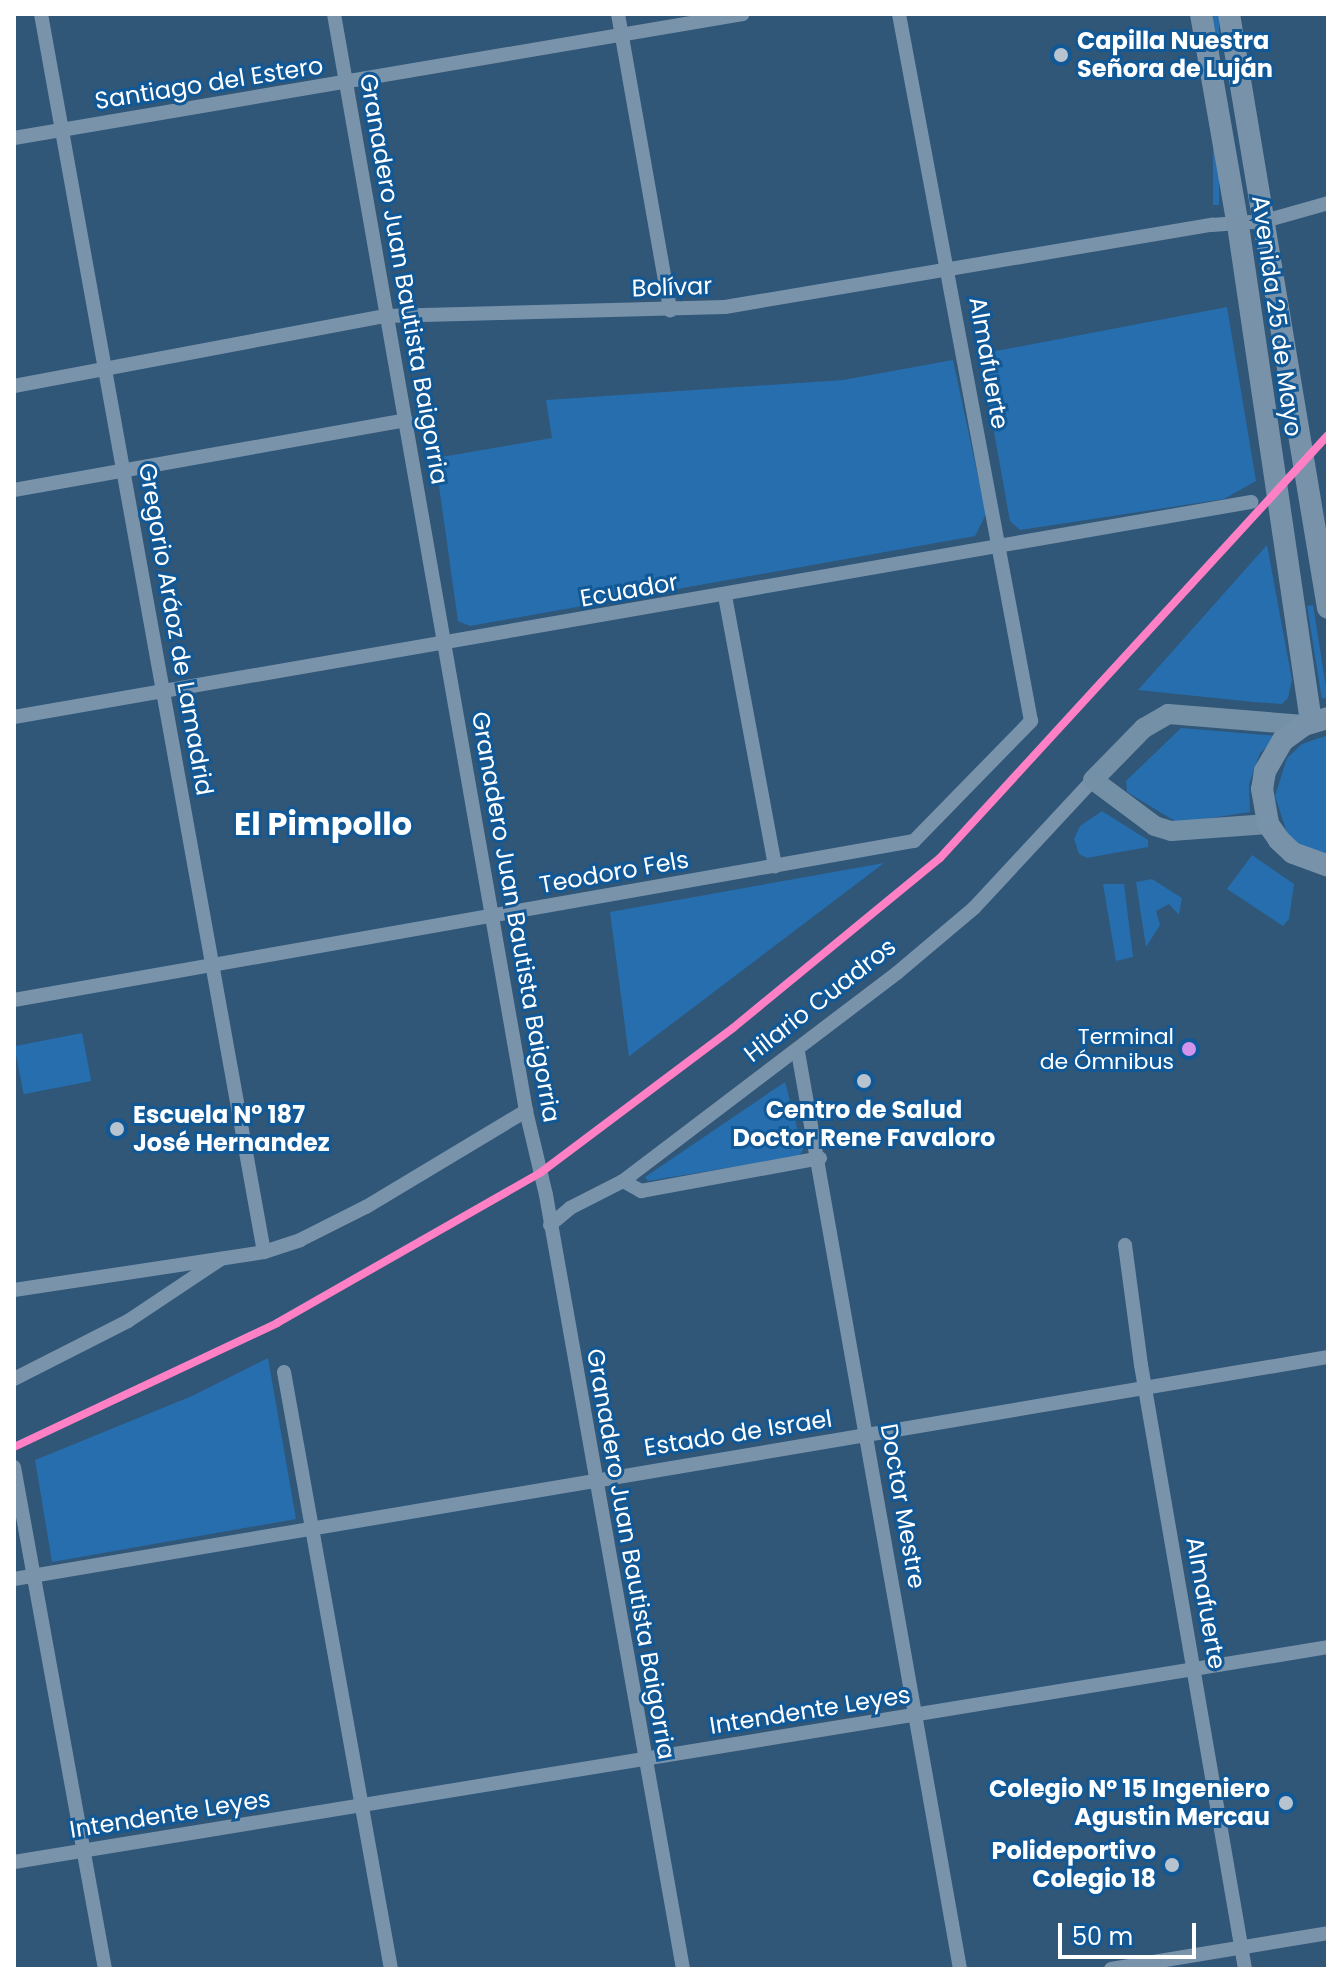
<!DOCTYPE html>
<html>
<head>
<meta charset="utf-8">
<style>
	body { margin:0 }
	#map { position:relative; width:1342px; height:1983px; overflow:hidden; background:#305678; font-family:Poppins,sans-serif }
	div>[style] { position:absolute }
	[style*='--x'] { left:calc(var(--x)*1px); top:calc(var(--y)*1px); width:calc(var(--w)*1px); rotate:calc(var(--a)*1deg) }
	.green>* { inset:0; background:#266eae; transform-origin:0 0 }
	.street>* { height:14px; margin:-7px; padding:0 7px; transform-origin:7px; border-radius:7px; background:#7993ab }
	.secondary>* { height:20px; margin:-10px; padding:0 10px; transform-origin:10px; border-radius:10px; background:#7490a7 }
	.primary>* { height:22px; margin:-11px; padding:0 11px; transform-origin:11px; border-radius:11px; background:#7892a9 }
	.rail-1>* { height:8px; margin:-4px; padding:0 4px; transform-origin:4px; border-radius:4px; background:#ff80c5 }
	.dots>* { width:22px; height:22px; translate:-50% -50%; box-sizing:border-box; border:4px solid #115897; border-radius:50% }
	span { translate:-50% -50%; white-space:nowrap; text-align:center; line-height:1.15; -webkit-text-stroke:6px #115897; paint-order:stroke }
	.bus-label { font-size:22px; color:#fff }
	.right { translate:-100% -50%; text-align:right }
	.poi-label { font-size:24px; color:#fff; font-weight:700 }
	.left { translate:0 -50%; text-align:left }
	.street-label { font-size:24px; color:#fff }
	.district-label { font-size:32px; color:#fff; font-weight:700 }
	.frame { position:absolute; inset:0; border:16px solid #fff; pointer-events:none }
	.scale { position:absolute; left:1058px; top:1923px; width:138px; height:36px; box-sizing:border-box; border:4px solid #fff; border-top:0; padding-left:10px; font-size:24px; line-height:28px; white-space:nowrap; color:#fff; -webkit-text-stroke:6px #115897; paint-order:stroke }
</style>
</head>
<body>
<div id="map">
	<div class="green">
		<div style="left:1213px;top:14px;width:6px;height:191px"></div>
		<div style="clip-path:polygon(1227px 307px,1256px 481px,1224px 499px,1020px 530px,1010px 521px,980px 354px)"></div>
		<div style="clip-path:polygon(953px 360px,986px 514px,975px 536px,470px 626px,458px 621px,435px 458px,552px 438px,546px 400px,843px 380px)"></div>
		<div style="clip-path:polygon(1267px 545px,1292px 680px,1288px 698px,1282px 704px,1253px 702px,1138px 690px)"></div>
		<div style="left:1313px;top:605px;width:94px;height:6px;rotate:81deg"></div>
		<div style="clip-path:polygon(1181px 728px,1279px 736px,1260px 753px,1249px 784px,1250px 812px,1178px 823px,1127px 792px,1126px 781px)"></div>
		<div style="clip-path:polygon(1328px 735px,1328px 856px,1302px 847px,1287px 833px,1275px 796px,1287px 758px,1302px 744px)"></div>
		<div style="clip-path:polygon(1102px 811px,1148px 840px,1148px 847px,1087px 858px,1079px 854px,1074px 839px,1080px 826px)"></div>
		<div style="clip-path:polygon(1252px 855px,1294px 884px,1289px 919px,1283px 926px,1227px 889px)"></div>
		<div style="clip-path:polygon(884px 863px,632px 1054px,629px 1057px,610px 912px)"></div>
		<div style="clip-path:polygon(1152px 879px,1182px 898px,1179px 915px,1169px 904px,1156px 911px,1160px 925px,1146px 947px,1136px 882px)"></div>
		<div style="clip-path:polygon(1103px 884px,1124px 884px,1133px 957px,1116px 961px)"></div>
		<div style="left:82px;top:1033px;width:49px;height:69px;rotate:79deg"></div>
		<div style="clip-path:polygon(785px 1082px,803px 1150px,799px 1156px,648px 1181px,645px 1177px)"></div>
		<div style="clip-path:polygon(268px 1358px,296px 1519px,52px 1562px,35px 1460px,192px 1396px)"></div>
	</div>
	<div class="street">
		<div style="--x:41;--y:14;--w:1258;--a:79.79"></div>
		<div style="--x:334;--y:14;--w:1114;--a:80.07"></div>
		<div style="--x:526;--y:1111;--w:86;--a:76.6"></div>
		<div style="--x:546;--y:1195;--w:786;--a:79.96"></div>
		<div style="--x:618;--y:14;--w:301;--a:80"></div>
		<div style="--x:14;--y:138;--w:739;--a:-9.65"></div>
		<div style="--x:14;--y:386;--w:378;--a:-10.7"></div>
		<div style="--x:385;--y:316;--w:340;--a:-1.5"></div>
		<div style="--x:725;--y:307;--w:494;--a:-9.6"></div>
		<div style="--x:1212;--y:225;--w:53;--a:-4.3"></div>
		<div style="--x:1265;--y:221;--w:66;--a:-15.9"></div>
		<div style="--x:14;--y:490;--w:398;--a:-10.1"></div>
		<div style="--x:725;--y:596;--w:275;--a:79.5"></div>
		<div style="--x:14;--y:717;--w:1256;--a:-9.86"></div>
		<div style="--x:14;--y:1000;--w:914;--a:-10.02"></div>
		<div style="--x:914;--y:841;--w:168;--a:-45.7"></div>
		<div style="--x:1031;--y:721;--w:719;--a:-100.58"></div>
		<div style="--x:798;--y:1052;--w:931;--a:79.98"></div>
		<div style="--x:623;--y:1181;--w:21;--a:29"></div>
		<div style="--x:641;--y:1191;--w:182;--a:-10.4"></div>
		<div style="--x:550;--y:1225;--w:26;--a:-40"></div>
		<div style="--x:570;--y:1208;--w:59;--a:-27"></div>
		<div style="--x:623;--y:1181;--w:344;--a:-37.2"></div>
		<div style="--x:897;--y:973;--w:101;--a:-40.2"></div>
		<div style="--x:974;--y:908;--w:175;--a:-47.1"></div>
		<div style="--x:1125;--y:1245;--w:121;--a:82.4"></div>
		<div style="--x:1141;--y:1365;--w:613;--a:80.23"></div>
		<div style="--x:14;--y:1290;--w:253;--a:-8.6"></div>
		<div style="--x:264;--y:1252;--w:38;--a:-18"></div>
		<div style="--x:300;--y:1240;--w:74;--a:-26.6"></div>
		<div style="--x:366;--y:1207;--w:187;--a:-31"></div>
		<div style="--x:284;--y:1372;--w:607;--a:79.84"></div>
		<div style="--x:14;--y:1379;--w:128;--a:-27"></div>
		<div style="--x:128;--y:1321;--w:112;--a:-33.7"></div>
		<div style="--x:14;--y:1467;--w:510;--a:79.73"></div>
		<div style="--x:14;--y:1579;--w:1333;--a:-9.59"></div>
		<div style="--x:14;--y:1862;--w:1331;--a:-9.29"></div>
		<div style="--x:1111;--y:1969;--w:220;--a:-9.4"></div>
	</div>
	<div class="secondary">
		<div style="--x:1268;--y:824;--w:97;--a:175.9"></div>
		<div style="--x:1171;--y:831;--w:17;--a:-163"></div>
		<div style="--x:1155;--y:826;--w:77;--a:-143.4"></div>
		<div style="--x:1093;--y:780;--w:73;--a:-45.6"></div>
		<div style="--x:1144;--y:728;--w:28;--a:-30"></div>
		<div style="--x:1168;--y:714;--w:136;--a:4.6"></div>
	</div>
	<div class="primary">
		<div style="--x:1201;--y:14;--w:214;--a:80.1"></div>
		<div style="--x:1238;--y:225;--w:502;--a:81.64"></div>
		<div style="--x:1229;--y:14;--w:602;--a:80.54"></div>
		<div style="--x:1328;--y:718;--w:25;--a:164"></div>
		<div style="--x:1304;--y:725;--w:26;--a:144"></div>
		<div style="--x:1283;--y:740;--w:36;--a:120"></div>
		<div style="--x:1265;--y:771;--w:18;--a:99"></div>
		<div style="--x:1262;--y:789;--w:36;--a:80"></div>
		<div style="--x:1268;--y:824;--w:19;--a:55"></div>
		<div style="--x:1279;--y:840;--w:19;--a:43"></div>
		<div style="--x:1293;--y:853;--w:37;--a:20"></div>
	</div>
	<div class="rail-1">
		<div style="--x:14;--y:1447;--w:291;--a:-25.2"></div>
		<div style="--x:277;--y:1323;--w:303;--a:-29.7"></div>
		<div style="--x:540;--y:1173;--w:241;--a:-36.9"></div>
		<div style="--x:733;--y:1028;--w:268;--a:-39.4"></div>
		<div style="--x:940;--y:858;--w:574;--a:-47.47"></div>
	</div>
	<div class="dots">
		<div style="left:1061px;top:55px;background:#b7c4d0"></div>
		<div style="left:1189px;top:1049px;background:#d193ec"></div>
		<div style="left:864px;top:1081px;background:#b7c4d0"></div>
		<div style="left:117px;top:1129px;background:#b7c4d0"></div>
		<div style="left:1286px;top:1803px;background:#b7c4d0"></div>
		<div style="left:1172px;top:1865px;background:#b7c4d0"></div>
	</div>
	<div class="bus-label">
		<span class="right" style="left:1174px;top:1049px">Terminal<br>de Ómnibus</span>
	</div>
	<div class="poi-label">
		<span class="left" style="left:1077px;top:55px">Capilla Nuestra<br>Señora de Luján</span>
		<span style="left:864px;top:1124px">Centro de Salud<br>Doctor Rene Favaloro</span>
		<span class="left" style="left:133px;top:1129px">Escuela N° 187<br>José Hernandez</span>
		<span class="right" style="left:1270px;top:1803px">Colegio Nº 15 Ingeniero<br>Agustin Mercau</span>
		<span class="right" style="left:1156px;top:1865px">Polideportivo<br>Colegio 18</span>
	</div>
	<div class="street-label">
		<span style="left:209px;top:83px;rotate:-9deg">Santiago del Estero</span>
		<span style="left:404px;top:279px;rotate:80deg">Granadero Juan Bautista Baigorria</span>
		<span style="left:672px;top:287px;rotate:-2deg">Bolívar</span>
		<span style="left:1277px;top:316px;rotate:82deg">Avenida 25 de Mayo</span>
		<span style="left:989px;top:363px;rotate:80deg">Almafuerte</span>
		<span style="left:629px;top:590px;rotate:-10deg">Ecuador</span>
		<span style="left:176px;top:629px;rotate:80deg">Gregorio Aráoz de Lamadrid</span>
		<span style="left:614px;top:872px;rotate:-10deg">Teodoro Fels</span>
		<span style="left:516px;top:917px;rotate:80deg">Granadero Juan Bautista Baigorria</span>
		<span style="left:820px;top:1000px;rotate:-38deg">Hilario Cuadros</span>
		<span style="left:738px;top:1433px;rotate:-9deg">Estado de Israel</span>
		<span style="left:903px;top:1506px;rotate:80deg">Doctor Mestre</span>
		<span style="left:631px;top:1554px;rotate:80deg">Granadero Juan Bautista Baigorria</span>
		<span style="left:1206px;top:1603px;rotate:80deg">Almafuerte</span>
		<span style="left:810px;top:1710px;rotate:-9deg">Intendente Leyes</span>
		<span style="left:170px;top:1814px;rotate:-9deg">Intendente Leyes</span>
	</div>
	<div class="district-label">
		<span style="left:323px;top:824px">El Pimpollo</span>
	</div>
	<div class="frame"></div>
	<div class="scale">50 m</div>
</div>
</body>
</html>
